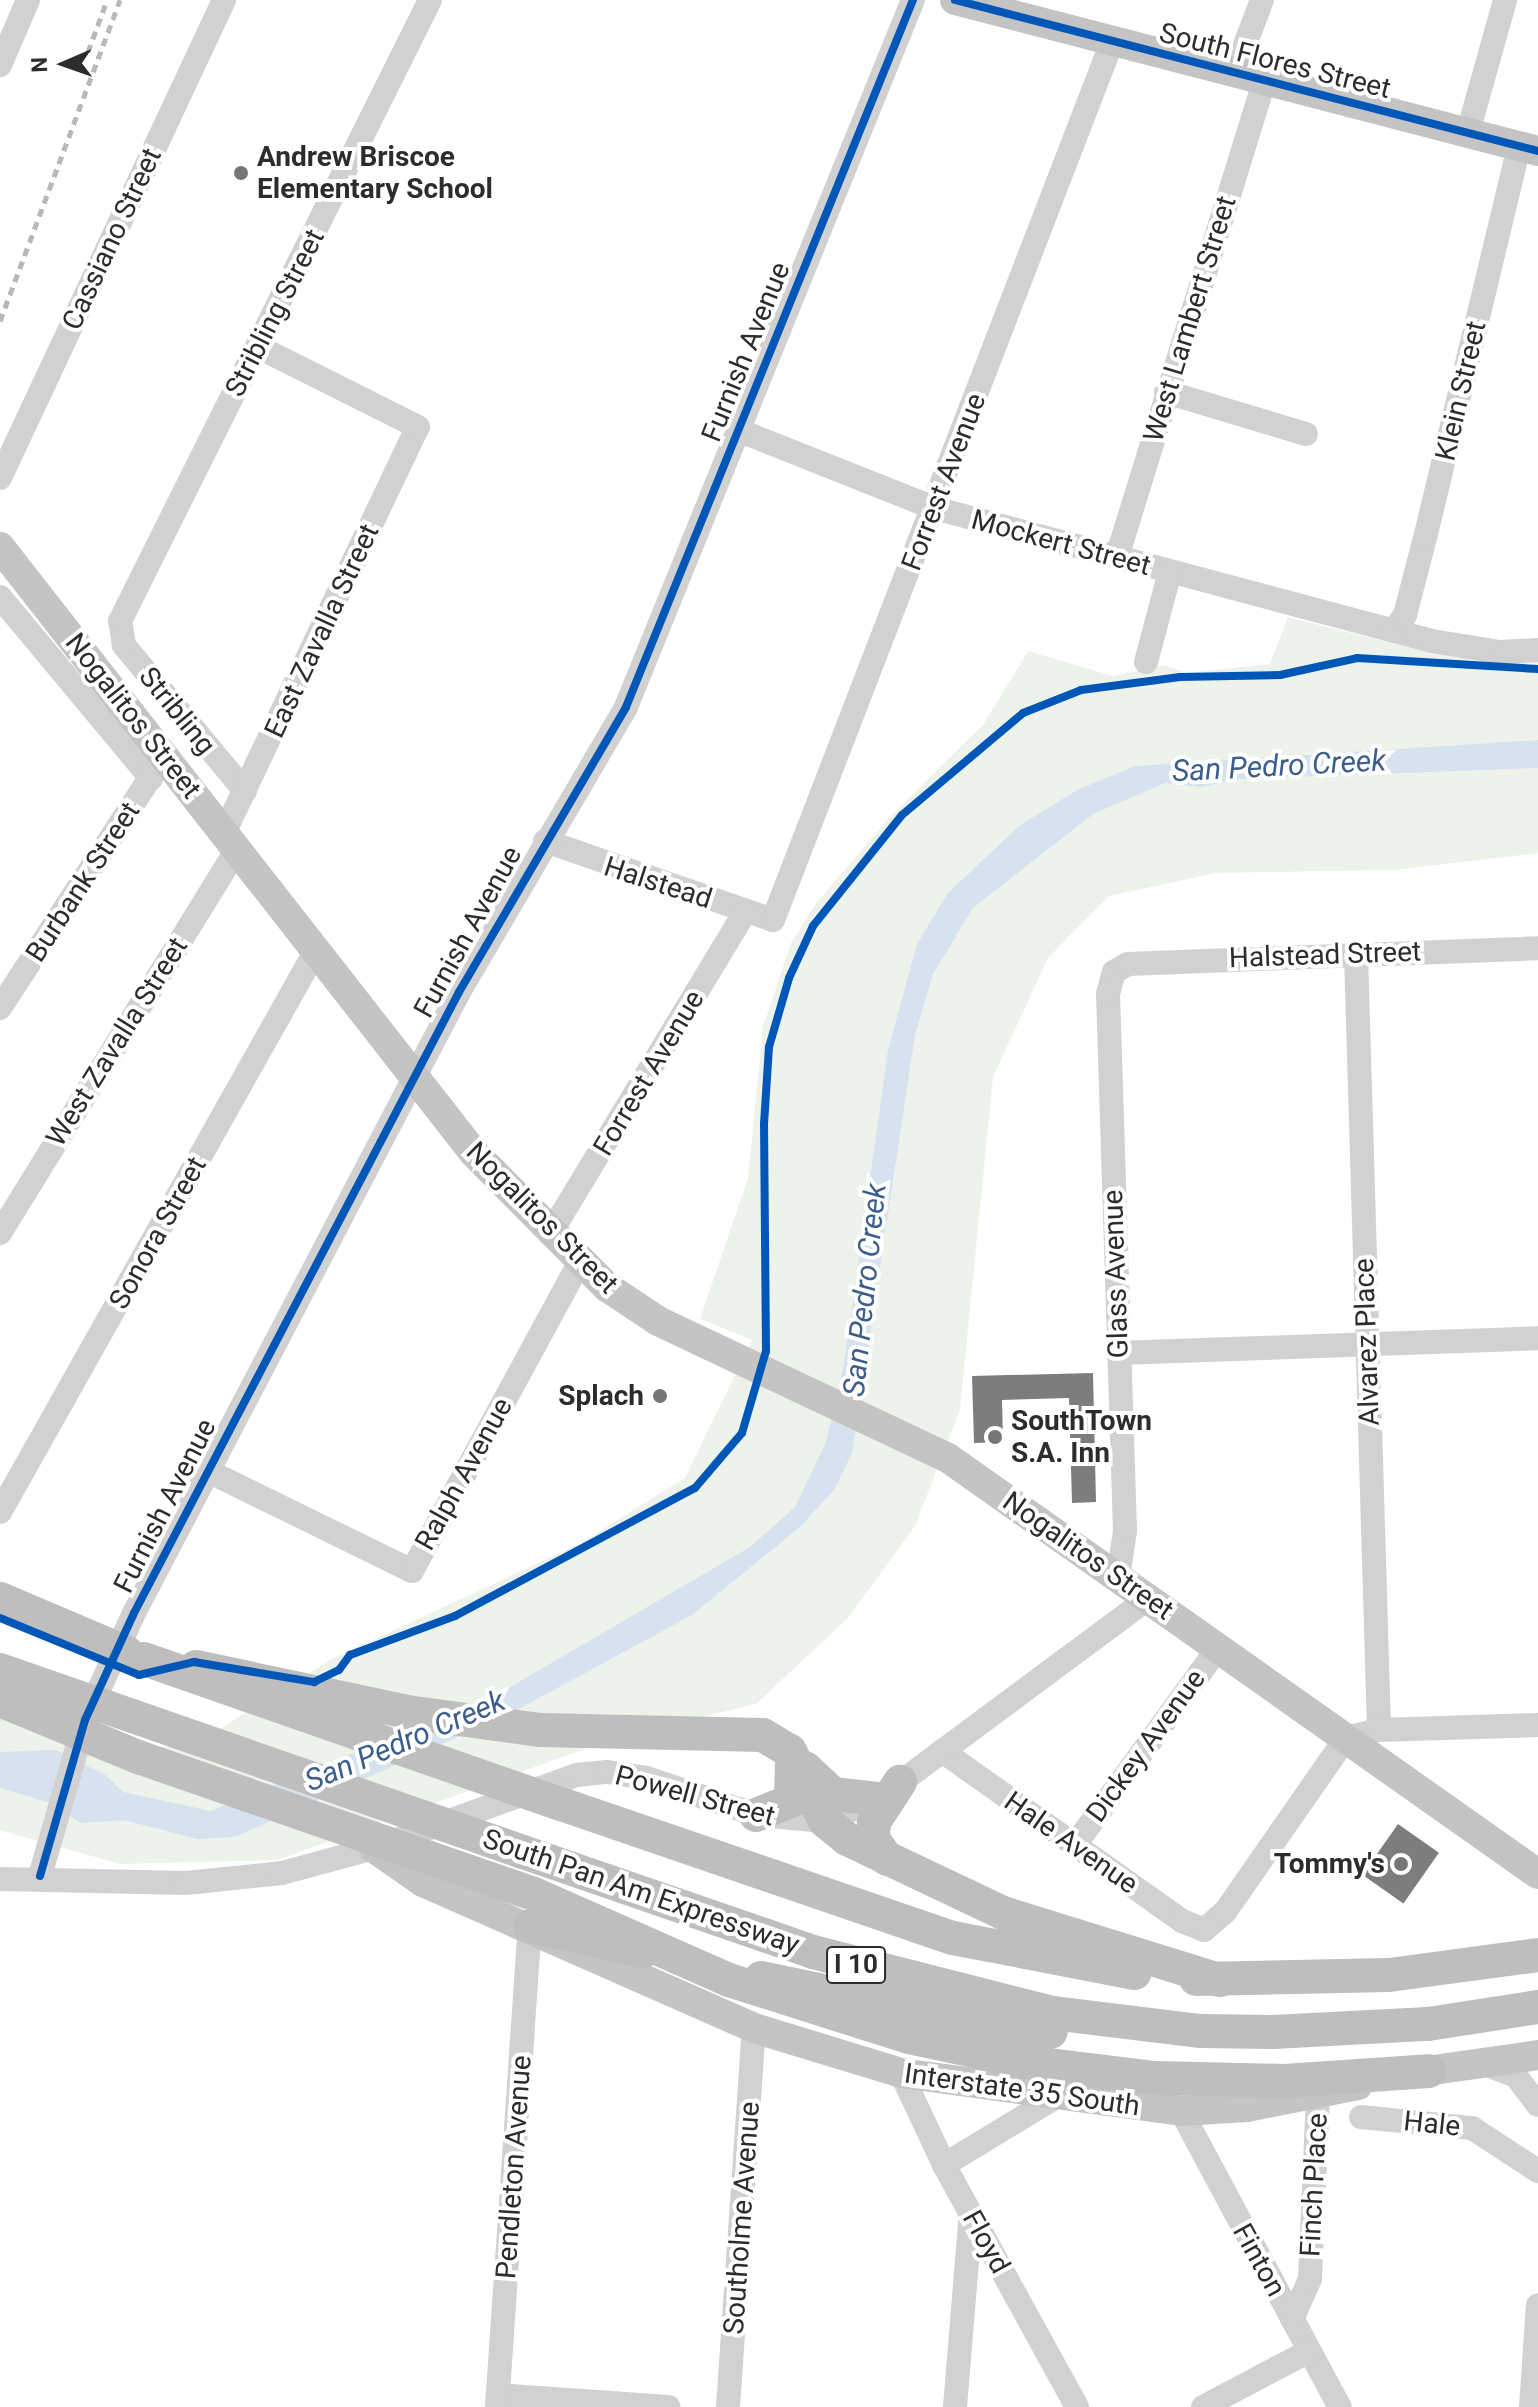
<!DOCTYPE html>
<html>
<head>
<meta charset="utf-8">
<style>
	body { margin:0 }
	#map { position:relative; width:1538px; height:2407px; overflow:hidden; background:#fff; font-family:Roboto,sans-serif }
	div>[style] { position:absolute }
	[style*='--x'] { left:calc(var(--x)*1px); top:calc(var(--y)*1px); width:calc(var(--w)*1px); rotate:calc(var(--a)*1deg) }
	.green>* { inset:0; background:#edf3ea }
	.water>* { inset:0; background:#d6e2f0 }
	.building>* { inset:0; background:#7d7d7d; transform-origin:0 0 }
	.minor>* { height:24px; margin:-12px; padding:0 12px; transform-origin:12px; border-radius:12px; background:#d1d1d1 }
	.major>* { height:30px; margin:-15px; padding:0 15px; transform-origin:15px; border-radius:15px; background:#c4c4c4 }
	.highway>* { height:34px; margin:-17px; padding:0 17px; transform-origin:17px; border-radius:17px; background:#bebebe }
	.rail>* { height:5px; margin-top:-2.5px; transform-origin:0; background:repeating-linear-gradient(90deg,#b8b8b8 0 8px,transparent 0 14px) }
	.highway-bridge>* { height:34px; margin:-17px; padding:0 17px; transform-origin:17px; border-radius:17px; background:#bebebe }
	.cycleway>* { height:8px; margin:-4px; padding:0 4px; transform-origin:4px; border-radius:4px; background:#0057b8 }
	.dots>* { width:22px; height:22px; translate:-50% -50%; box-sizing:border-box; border:4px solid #fff; border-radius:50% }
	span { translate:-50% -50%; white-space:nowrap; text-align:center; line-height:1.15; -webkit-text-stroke:8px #fff; paint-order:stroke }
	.shield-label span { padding:2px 6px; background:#fff; border:2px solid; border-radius:6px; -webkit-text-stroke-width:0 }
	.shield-label { font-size:26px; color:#2c2c2c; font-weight:700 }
	.street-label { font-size:28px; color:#2c2c2c }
	.poi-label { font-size:28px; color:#2c2c2c; font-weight:700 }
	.left { translate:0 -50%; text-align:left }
	.right { translate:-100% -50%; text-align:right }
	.water-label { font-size:30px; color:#3c5e8c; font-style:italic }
	.north { position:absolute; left:24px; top:24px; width:80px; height:80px; -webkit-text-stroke:6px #fff; paint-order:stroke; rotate:268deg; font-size:22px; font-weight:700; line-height:32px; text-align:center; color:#2c2c2c }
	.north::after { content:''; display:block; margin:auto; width:28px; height:36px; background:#2c2c2c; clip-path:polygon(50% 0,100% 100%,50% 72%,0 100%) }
</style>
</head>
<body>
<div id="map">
	<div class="green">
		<div style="clip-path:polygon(1288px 617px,1411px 648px,1508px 664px,1538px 660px,1538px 853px,1395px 870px,1216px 873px,1109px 896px,1048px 958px,993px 1077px,960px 1410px,915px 1526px,848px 1618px,756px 1704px,618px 1737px,277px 1860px,120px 1864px,0 1830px,0 1685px,155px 1748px,199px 1742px,330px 1660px,579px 1544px,685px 1478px,752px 1340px,700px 1319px,748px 1178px,763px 1027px,791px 943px,815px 905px,886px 821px,983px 725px,1028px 651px,1113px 676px,1165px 665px,1186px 673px,1270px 664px)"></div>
	</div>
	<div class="water">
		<div style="clip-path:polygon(1538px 740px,1538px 768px,1239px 779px,1201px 787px,1165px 783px,1093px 814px,973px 908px,933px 974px,915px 1035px,852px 1453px,834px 1490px,800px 1527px,692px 1615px,515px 1711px,235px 1837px,197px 1839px,124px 1820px,81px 1823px,47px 1802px,0 1788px,0 1752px,56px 1750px,107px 1776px,123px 1792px,211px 1811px,500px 1693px,750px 1547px,795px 1507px,826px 1442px,844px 1364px,888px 1050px,917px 944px,948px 893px,1019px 826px,1077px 790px,1135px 766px)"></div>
	</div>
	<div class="building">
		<div style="clip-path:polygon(1093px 1373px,1096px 1502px,1072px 1503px,1069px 1398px,1002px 1400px,1003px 1442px,974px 1443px,972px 1376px)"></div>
		<div style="left:1398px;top:1824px;width:50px;height:62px;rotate:35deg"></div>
	</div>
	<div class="minor">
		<div style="--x:0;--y:65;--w:71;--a:-66.7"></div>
		<div style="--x:1234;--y:74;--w:79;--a:-69.3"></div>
		<div style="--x:1468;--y:132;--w:137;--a:-74.3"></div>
		<div style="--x:1166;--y:392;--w:146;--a:16.7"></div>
		<div style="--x:738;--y:430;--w:211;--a:21.7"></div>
		<div style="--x:934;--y:508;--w:515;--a:14.95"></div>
		<div style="--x:1432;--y:641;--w:69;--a:9.2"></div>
		<div style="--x:1500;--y:652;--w:38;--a:-3"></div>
		<div style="--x:0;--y:478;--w:528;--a:-64.89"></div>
		<div style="--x:1117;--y:557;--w:497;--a:-72.8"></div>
		<div style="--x:0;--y:597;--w:236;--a:50.2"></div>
		<div style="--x:1393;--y:631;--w:20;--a:-53"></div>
		<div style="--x:1405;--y:615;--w:84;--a:-75.5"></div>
		<div style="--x:1426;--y:534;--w:399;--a:-76.5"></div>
		<div style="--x:1146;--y:662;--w:93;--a:-75.1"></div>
		<div style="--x:245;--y:791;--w:190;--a:-129.7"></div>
		<div style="--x:124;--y:645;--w:24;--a:-99"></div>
		<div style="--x:120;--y:621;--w:694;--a:-63.47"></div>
		<div style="--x:223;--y:835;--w:452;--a:-64.5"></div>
		<div style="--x:418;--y:427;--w:179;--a:-153.4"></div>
		<div style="--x:545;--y:841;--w:241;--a:19.1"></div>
		<div style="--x:773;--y:920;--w:941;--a:-68.89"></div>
		<div style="--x:1356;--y:954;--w:776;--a:88.3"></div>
		<div style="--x:0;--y:1008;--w:302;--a:-56.9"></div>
		<div style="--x:0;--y:1233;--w:448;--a:-58.3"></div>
		<div style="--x:550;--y:1234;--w:378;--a:-58.8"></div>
		<div style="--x:1118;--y:1353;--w:420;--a:-2"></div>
		<div style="--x:208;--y:1471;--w:227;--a:26.1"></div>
		<div style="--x:412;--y:1571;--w:350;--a:-61.5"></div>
		<div style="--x:0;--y:1512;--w:643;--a:-60.64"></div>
		<div style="--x:1118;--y:1577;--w:47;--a:-81.3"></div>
		<div style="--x:1125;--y:1531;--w:537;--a:-91.81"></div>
		<div style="--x:1108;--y:994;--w:23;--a:-75"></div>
		<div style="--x:1114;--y:972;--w:16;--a:-30"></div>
		<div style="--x:1128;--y:964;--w:410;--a:-2.2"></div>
		<div style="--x:942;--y:1751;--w:294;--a:35.3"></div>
		<div style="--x:1182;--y:1921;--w:24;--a:22"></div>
		<div style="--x:1204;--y:1930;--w:28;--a:-41"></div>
		<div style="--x:1225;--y:1912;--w:212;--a:-55.2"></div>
		<div style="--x:1346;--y:1738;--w:34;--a:-14"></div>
		<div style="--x:1379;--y:1730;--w:159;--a:-1.8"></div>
		<div style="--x:1075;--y:1845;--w:243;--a:-54"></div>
		<div style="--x:40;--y:1876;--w:162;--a:-73.9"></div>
		<div style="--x:85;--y:1720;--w:118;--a:-65.4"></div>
		<div style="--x:134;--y:1613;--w:701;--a:-62.37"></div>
		<div style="--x:459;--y:992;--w:330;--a:-59.6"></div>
		<div style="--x:626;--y:707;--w:763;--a:-67.91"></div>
		<div style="--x:0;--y:1879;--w:186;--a:1.2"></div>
		<div style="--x:186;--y:1883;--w:97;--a:-5.9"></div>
		<div style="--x:282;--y:1873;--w:95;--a:-15.2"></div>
		<div style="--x:374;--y:1848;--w:216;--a:-19.8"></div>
		<div style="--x:577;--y:1775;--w:30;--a:-6"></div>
		<div style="--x:607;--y:1772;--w:40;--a:8.5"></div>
		<div style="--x:647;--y:1778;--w:115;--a:18.7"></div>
		<div style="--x:756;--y:1815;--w:69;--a:5"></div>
		<div style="--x:825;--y:1821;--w:57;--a:-22.5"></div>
		<div style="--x:878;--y:1799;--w:337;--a:-36.6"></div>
		<div style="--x:1482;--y:2063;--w:36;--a:21"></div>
		<div style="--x:1516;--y:2076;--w:36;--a:53"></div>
		<div style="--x:901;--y:2073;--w:102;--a:64.9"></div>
		<div style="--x:944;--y:2165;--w:276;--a:61.2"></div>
		<div style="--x:1181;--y:2111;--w:336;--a:61.8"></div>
		<div style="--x:1361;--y:2117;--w:112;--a:5.7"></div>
		<div style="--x:1472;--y:2128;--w:79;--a:33.1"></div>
		<div style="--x:944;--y:2165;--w:131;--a:-31.3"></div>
		<div style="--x:1292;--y:2319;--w:44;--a:-65.8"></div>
		<div style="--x:1310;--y:2279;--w:183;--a:-87.5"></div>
		<div style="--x:498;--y:2395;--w:171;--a:4"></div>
		<div style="--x:497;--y:2407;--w:482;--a:-86.1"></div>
		<div style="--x:728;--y:2407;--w:380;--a:-86.1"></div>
		<div style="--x:955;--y:2407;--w:194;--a:-85.3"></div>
		<div style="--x:1203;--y:2407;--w:120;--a:-27.8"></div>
		<div style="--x:1531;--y:2407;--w:102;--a:-86.1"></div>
	</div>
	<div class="major">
		<div style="--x:955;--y:0;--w:602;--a:14.52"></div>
		<div style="--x:0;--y:547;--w:769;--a:51.97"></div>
		<div style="--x:474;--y:1153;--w:189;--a:45.2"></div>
		<div style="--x:607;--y:1287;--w:61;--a:33.7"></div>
		<div style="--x:658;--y:1321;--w:321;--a:25.3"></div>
		<div style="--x:948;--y:1458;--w:722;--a:35.19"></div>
		<div style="--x:374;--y:1848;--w:60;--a:34.8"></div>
		<div style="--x:423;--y:1882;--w:362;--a:23.8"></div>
		<div style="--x:754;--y:2028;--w:154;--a:17"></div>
		<div style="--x:901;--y:2073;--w:283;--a:7.7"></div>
		<div style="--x:1181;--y:2111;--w:66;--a:-3.5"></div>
		<div style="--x:1247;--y:2107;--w:113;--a:-11.2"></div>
		<div style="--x:1405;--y:2074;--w:134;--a:-8.1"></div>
	</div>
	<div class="highway">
		<div style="--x:196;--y:1667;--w:216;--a:12"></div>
		<div style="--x:407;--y:1712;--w:135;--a:7.7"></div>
		<div style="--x:541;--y:1730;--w:222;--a:1.3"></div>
		<div style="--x:763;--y:1735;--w:31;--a:31"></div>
		<div style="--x:790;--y:1751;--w:78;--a:63.4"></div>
		<div style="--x:825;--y:1821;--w:28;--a:39"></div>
		<div style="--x:847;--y:1839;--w:173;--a:25.4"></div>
		<div style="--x:1003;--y:1913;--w:227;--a:17.2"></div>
		<div style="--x:805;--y:1768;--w:38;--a:43"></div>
		<div style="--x:833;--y:1794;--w:45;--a:6.3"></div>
		<div style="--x:561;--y:1804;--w:414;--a:18.9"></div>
		<div style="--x:953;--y:1938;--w:185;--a:10.9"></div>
		<div style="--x:756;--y:1815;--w:38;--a:-22"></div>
		<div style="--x:791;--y:1801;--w:42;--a:-88.6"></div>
		<div style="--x:523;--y:1852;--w:307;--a:19"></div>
		<div style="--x:813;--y:1952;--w:247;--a:14.3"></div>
		<div style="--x:1052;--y:2013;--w:150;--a:6.9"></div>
		<div style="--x:1201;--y:2031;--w:72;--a:0.8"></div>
		<div style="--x:1273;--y:2032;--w:155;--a:-3"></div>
		<div style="--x:1428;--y:2024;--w:111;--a:-8.8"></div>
		<div style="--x:887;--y:1859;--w:24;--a:-125"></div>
		<div style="--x:873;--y:1839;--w:17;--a:-87"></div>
		<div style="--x:874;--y:1822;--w:48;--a:-57"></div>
		<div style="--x:530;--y:1926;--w:116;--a:12.5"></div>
		<div style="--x:761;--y:1978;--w:230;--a:11.8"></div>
		<div style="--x:986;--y:2025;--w:65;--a:6.1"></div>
		<div style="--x:1196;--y:1979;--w:193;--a:-1.2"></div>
		<div style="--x:1389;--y:1975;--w:150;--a:-7.6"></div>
		<div style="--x:909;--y:2037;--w:125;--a:12"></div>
		<div style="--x:1031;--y:2063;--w:125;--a:6.9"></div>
		<div style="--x:1155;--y:2078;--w:129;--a:1.3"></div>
		<div style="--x:1284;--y:2081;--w:145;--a:-3.9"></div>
	</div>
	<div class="rail">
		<div style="--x:88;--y:52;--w:55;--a:-69.9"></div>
		<div style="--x:0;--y:321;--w:343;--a:-69.5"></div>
	</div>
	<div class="highway-bridge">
		<div style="--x:0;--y:1599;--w:138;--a:23"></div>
		<div style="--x:144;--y:1659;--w:441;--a:19.2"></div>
		<div style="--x:0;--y:1670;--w:554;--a:19.19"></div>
		<div style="--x:0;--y:1700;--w:152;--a:22.4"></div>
		<div style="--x:141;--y:1758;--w:416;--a:19.1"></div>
		<div style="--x:534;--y:1894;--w:213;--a:23.8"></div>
		<div style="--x:729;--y:1980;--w:189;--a:17.6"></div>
	</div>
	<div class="cycleway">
		<div style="--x:955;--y:0;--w:602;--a:14.52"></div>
		<div style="--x:0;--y:1618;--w:150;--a:22.3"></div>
		<div style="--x:139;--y:1675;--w:57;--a:-13.3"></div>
		<div style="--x:194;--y:1662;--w:122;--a:9.5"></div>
		<div style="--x:314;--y:1682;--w:28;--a:-26"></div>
		<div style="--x:339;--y:1670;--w:19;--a:-54"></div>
		<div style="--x:350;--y:1655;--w:112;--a:-20.4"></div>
		<div style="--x:455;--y:1616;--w:272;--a:-28.1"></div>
		<div style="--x:695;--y:1488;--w:72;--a:-49.5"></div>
		<div style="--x:742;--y:1433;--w:85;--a:-73.7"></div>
		<div style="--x:766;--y:1351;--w:227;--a:-90.5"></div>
		<div style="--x:764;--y:1124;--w:77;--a:-86.3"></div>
		<div style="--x:769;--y:1047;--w:72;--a:-73.8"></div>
		<div style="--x:789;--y:978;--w:57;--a:-65.2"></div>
		<div style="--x:813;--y:926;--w:142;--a:-51.3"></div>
		<div style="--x:902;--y:815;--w:158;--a:-40.1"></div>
		<div style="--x:1023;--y:713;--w:62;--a:-21.6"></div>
		<div style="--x:1081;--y:690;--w:100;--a:-7.5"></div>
		<div style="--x:1180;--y:677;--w:100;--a:-1.1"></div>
		<div style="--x:1280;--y:675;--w:79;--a:-12.4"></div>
		<div style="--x:1357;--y:658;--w:181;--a:3.5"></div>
		<div style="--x:40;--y:1876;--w:162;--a:-73.9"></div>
		<div style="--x:85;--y:1720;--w:118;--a:-65.4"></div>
		<div style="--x:134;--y:1613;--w:701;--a:-62.37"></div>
		<div style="--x:459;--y:992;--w:330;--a:-59.6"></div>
		<div style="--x:626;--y:707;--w:763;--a:-67.91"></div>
	</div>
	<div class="dots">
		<div style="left:241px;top:173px;background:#767676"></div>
		<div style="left:660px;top:1396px;background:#767676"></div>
		<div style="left:995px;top:1437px;background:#767676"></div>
		<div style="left:1401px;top:1864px;background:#767676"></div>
	</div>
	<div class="shield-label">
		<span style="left:856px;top:1965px">I 10</span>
	</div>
	<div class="street-label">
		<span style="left:1275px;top:61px;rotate:14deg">South Flores Street</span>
		<span style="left:112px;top:239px;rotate:-65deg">Cassiano Street</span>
		<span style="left:275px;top:313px;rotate:-63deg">Stribling Street</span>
		<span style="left:1190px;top:319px;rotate:-73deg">West Lambert Street</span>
		<span style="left:746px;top:352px;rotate:-68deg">Furnish Avenue</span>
		<span style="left:1461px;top:391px;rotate:-77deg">Klein Street</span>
		<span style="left:944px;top:482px;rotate:-69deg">Forrest Avenue</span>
		<span style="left:1061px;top:543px;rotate:15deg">Mockert Street</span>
		<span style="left:322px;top:631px;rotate:-65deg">East Zavalla Street</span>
		<span style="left:177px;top:711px;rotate:51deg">Stribling</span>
		<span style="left:133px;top:716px;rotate:52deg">Nogalitos Street</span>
		<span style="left:83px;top:882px;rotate:-57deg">Burbank Street</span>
		<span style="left:658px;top:883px;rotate:18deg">Halstead</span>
		<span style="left:468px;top:932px;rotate:-61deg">Furnish Avenue</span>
		<span style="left:1325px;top:955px;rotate:-2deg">Halstead Street</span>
		<span style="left:117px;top:1042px;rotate:-58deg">West Zavalla Street</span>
		<span style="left:649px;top:1073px;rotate:-59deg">Forrest Avenue</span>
		<span style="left:542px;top:1218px;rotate:45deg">Nogalitos Street</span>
		<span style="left:158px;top:1233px;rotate:-61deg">Sonora Street</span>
		<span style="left:1116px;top:1274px;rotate:-92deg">Glass Avenue</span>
		<span style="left:1367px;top:1342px;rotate:-92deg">Alvarez Place</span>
		<span style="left:464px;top:1474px;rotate:-61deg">Ralph Avenue</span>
		<span style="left:165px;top:1506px;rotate:-63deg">Furnish Avenue</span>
		<span style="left:1088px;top:1556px;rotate:35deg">Nogalitos Street</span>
		<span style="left:1146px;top:1746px;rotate:-54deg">Dickey Avenue</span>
		<span style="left:695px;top:1796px;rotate:15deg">Powell Street</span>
		<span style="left:1071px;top:1843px;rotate:35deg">Hale Avenue</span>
		<span style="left:641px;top:1892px;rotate:19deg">South Pan Am Expressway</span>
		<span style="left:1022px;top:2090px;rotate:8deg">Interstate 35 South</span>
		<span style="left:1432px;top:2124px;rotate:6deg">Hale</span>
		<span style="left:514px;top:2167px;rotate:-86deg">Pendleton Avenue</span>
		<span style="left:1314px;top:2185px;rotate:-87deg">Finch Place</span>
		<span style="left:742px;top:2218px;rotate:-86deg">Southolme Avenue</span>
		<span style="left:986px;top:2242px;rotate:61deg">Floyd</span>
		<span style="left:1259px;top:2260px;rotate:61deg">Finton</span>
	</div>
	<div class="poi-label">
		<span class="left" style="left:257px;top:173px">Andrew Briscoe<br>Elementary School</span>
		<span class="right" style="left:644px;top:1396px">Splach</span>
		<span class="left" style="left:1011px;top:1437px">SouthTown<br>S.A. Inn</span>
		<span class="right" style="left:1385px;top:1864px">Tommy's</span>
	</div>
	<div class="water-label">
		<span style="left:1279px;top:766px;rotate:-3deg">San Pedro Creek</span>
		<span style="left:865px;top:1290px;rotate:-84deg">San Pedro Creek</span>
		<span style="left:405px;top:1741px;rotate:-23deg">San Pedro Creek</span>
	</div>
	<div class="north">N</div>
</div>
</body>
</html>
